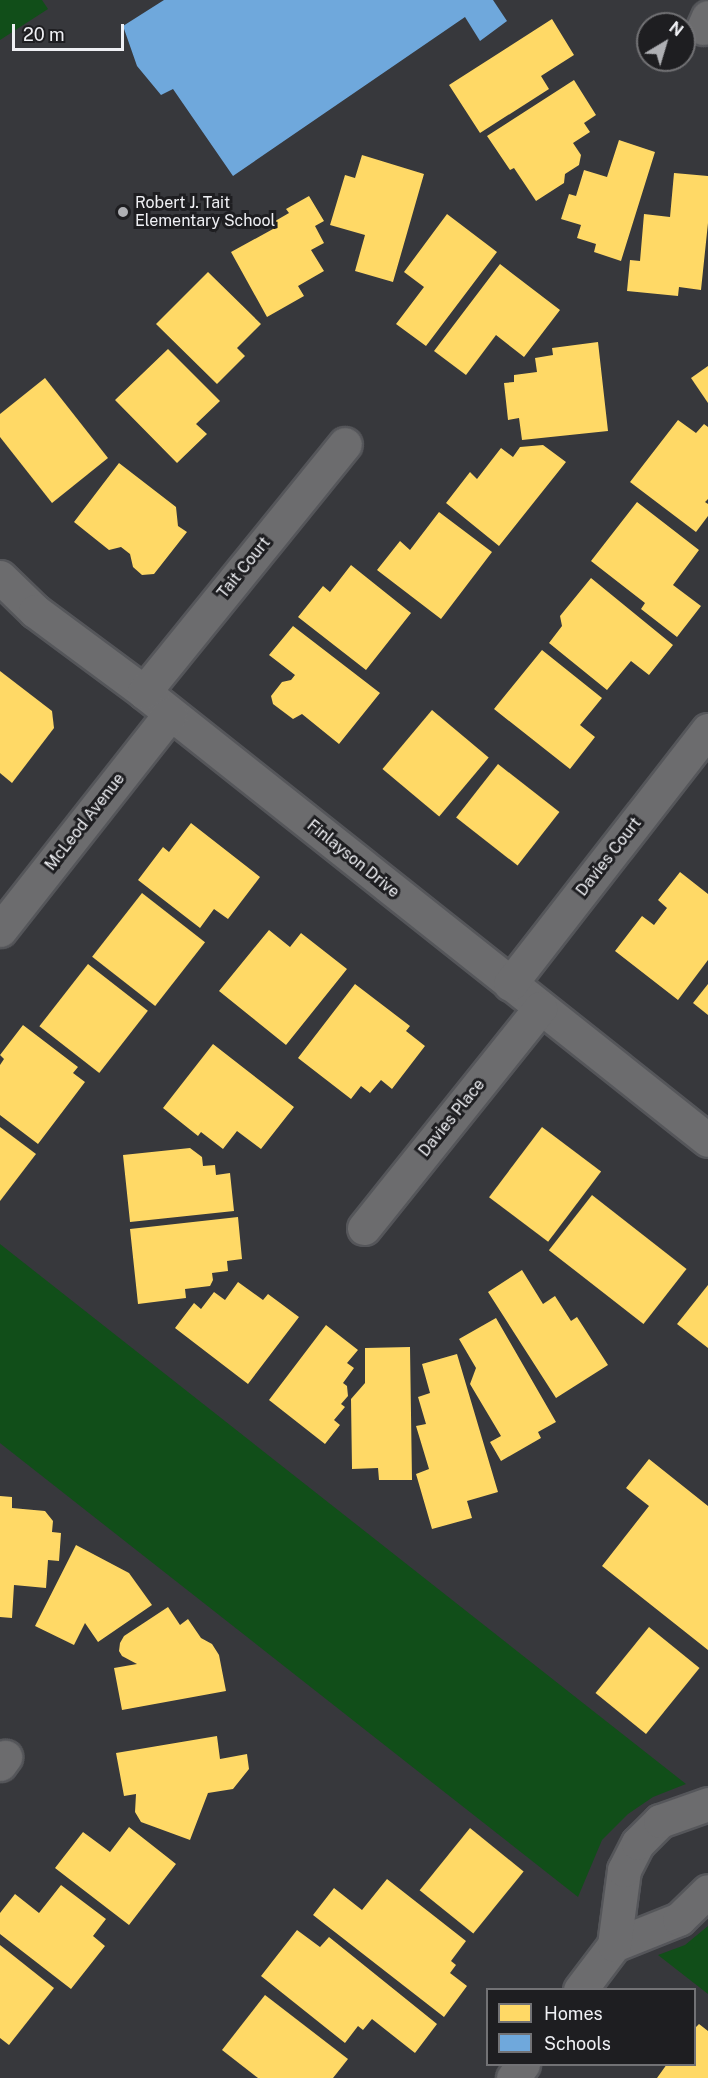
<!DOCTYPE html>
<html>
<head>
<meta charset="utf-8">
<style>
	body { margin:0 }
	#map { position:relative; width:708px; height:2078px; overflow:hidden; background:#37383c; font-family:"Public Sans",sans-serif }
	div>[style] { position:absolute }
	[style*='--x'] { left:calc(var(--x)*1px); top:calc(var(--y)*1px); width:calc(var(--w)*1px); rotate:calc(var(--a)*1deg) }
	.green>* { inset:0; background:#114e19 }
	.homes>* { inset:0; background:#ffd966; transform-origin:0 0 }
	.schools>* { inset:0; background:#6fa8dc }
	.roads { filter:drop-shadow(2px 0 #55565a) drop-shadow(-2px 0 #55565a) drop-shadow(0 2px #55565a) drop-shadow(0 -2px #55565a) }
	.minor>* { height:33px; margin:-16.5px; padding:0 16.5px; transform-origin:16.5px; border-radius:16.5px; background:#6c6c6e }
	.dots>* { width:16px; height:16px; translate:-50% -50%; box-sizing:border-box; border:3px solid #1e1e21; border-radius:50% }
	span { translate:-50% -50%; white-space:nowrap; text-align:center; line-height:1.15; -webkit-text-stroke:6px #1e1e21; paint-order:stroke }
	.poi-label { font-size:16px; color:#eff0f4 }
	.left { translate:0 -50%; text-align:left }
	.street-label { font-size:16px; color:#eff0f4 }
	.legend { position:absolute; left:486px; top:1988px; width:210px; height:78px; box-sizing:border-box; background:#1e1e21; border:2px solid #727275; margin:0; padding:8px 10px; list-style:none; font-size:18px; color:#eff0f4 }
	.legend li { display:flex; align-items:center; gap:12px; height:30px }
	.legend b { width:30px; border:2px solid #727275 }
	.north { position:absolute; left:636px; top:12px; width:60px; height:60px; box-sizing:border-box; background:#1e1e21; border:2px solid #727275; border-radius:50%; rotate:38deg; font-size:16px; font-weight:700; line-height:24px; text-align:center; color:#eff0f4 }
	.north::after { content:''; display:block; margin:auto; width:21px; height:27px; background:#afb0b4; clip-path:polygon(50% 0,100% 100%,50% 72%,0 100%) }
	.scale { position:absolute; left:12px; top:24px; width:112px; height:27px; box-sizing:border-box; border:3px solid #eff0f4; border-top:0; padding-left:8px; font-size:18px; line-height:21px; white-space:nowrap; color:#eff0f4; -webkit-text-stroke:4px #1e1e21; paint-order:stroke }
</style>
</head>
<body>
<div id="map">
	<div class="green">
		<div style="clip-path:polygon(0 0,42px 0,48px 9px,0 40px)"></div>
		<div style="clip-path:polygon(0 1244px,686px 1784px,653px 1797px,628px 1814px,602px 1840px,578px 1897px,0 1443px)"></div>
		<div style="clip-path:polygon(708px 1926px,708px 1994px,658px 1955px,685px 1945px)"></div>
	</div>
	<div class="homes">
		<div style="clip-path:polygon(552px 19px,574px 55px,541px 76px,549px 89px,480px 133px,449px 85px)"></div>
		<div style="clip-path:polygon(574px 80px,596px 115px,584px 123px,590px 132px,573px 143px,581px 155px,579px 165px,565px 174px,564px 183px,536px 201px,514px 168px,510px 170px,487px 136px)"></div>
		<div style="clip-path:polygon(619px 140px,655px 152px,621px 261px,594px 252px,596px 244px,577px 238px,581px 225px,561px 219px,569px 194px,576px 196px,584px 170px,607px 177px)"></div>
		<div style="clip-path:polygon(362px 155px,424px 174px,393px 282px,355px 271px,365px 235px,330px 225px,345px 175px,355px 178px)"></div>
		<div style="clip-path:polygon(674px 173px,708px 176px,708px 223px,701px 290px,679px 287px,678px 296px,627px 291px,630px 260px,640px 261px,644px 214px,670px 217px)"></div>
		<div style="clip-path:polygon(309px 196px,324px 221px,315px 226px,324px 243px,311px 250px,324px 271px,298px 286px,304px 296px,267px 317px,231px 252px,273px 229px,270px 224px,289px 213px,286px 209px)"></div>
		<div style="clip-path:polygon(447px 214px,497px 252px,426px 346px,396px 324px,424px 287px,404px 272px)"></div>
		<div style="clip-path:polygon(500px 264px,560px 310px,524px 357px,496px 335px,466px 375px,434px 351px)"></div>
		<div style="clip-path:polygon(208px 272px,261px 324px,237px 348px,245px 356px,217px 384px,156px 324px)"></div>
		<div style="clip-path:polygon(598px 342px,608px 431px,522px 440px,519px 418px,508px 420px,504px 383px,514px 382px,514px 375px,537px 372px,535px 358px,553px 355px,552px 348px)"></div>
		<div style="clip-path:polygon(168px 349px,220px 401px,196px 424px,207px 434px,177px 463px,115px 400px)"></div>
		<div style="clip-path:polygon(708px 366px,708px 403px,691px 378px)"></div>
		<div style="clip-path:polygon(45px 378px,108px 458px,52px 503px,0 437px,0 414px)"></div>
		<div style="clip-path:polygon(678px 420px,696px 433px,704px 424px,708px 427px,708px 499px,705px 502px,708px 504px,708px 516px,696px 532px,630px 482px)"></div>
		<div style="clip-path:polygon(543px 445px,566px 462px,499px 546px,446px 503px,470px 472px,477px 479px,501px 448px,513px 457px,520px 447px)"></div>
		<div style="clip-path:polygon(119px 463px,176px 507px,178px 526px,187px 532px,154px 574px,142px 575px,133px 567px,130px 554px,121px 547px,109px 550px,74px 522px)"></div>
		<div style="clip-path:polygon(637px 502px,699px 550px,673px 585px,701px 606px,677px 637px,641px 609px,645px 603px,591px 561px)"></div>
		<div style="clip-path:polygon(439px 512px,492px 552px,441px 619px,377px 570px,400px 541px,410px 550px)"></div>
		<div style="clip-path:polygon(351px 565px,411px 613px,366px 670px,298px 617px,323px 586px,330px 592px)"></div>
		<div style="clip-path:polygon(591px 578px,673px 645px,649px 675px,631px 661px,607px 690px,549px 643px,562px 626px,560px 616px)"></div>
		<div style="clip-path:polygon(293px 626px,380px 693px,339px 744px,302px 714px,293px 719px,273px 704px,271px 696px,282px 682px,291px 680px,295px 675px,269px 655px)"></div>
		<div style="clip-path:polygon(542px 650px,602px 698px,580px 725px,595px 737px,570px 769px,494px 709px)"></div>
		<div style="clip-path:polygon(0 671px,52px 711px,54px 728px,12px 783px,0 773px)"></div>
		<div style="left:432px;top:710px;width:74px;height:77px;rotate:40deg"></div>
		<div style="left:498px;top:764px;width:78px;height:68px;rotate:38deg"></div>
		<div style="clip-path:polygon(191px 823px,260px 877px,228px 919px,214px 909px,200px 928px,138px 880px,163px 847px,169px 852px)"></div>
		<div style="clip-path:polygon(680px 872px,708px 894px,708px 960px,678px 1000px,615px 951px,642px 916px,654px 925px,667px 908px,658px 900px)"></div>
		<div style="left:142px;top:893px;width:80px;height:81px;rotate:38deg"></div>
		<div style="clip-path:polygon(269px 930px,290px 947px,301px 933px,347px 969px,286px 1045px,219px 991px)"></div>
		<div style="left:88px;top:964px;width:76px;height:79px;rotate:38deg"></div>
		<div style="clip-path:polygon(355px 984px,410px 1026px,406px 1031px,425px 1046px,392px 1089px,381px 1080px,370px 1093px,361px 1086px,351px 1099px,298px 1058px)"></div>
		<div style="clip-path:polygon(708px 984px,708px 1015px,693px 1003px)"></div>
		<div style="clip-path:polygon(23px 1025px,78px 1067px,73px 1073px,85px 1082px,38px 1144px,0 1115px,0 1065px,4px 1059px,0 1055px)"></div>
		<div style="clip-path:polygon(213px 1044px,294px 1107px,261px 1149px,237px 1131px,223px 1149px,201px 1132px,198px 1136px,163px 1108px)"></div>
		<div style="clip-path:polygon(0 1127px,36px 1154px,0 1201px)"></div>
		<div style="left:542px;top:1127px;width:74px;height:88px;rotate:37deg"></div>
		<div style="clip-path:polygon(190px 1148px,202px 1157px,203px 1166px,215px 1165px,216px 1175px,230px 1173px,234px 1211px,130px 1222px,123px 1155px)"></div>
		<div style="left:592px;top:1195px;width:120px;height:70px;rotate:38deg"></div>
		<div style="clip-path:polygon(238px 1217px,242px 1259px,227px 1261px,228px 1271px,212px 1273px,213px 1280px,210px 1286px,185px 1289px,186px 1298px,138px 1304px,130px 1229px)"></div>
		<div style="clip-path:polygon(522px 1270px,543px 1304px,555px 1296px,571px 1321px,577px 1317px,608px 1365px,556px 1398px,488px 1292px)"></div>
		<div style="clip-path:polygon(238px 1282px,263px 1300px,268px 1294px,299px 1317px,248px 1384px,175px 1328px,194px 1303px,201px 1309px,214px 1292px,225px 1300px)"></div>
		<div style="clip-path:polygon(708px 1285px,708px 1348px,677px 1324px)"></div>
		<div style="clip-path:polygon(496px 1318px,556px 1422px,538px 1432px,541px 1438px,501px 1461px,490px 1442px,501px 1436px,470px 1384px,476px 1368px,459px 1339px)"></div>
		<div style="clip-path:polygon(326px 1325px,358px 1350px,347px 1363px,354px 1368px,343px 1383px,347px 1386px,348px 1396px,341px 1404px,345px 1407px,334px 1420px,340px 1425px,325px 1444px,269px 1400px)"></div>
		<div style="clip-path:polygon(410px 1347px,412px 1480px,379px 1480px,378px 1468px,352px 1469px,351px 1399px,365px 1383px,365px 1348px)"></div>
		<div style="clip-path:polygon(457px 1354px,498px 1492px,467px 1501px,472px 1518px,432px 1529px,416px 1474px,429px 1469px,416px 1426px,426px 1424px,418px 1397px,430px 1393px,422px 1364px)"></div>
		<div style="clip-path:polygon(649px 1459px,708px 1506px,708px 1650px,602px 1566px,649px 1506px,626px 1488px)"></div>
		<div style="clip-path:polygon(0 1496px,12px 1497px,12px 1508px,45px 1511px,53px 1521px,52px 1532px,61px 1533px,59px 1561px,48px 1560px,46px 1588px,14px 1585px,12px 1618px,0 1617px)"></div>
		<div style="clip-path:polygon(76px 1545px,129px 1573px,152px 1605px,98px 1642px,85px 1623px,74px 1645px,35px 1626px)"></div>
		<div style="clip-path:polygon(168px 1607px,180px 1625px,188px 1619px,201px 1638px,212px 1644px,219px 1655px,226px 1691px,122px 1710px,114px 1668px,137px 1664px,122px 1656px,119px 1651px,120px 1643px,124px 1636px)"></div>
		<div style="left:649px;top:1627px;width:65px;height:85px;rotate:39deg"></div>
		<div style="clip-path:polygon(217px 1736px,220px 1759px,247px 1754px,249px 1769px,233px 1789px,208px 1793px,190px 1840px,141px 1822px,135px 1812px,136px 1794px,124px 1796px,116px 1753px)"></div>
		<div style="clip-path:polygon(129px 1827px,176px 1864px,129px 1925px,55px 1868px,83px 1832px,110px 1852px)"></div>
		<div style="left:470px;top:1828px;width:69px;height:80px;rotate:39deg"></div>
		<div style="clip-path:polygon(387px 1879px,466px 1941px,451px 1961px,456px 1965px,450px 1973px,467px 1986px,444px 2017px,313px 1915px,334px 1888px,362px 1910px)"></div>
		<div style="clip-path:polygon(61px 1885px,106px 1919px,93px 1936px,105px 1946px,71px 1989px,0 1934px,0 1913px,15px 1894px,39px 1913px)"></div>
		<div style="clip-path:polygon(297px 1930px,320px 1947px,329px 1937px,437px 2024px,415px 2053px,372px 2019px,363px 2030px,358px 2026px,345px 2043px,261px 1976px)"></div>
		<div style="clip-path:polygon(0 1945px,54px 1988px,9px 2045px,0 2038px)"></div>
		<div style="clip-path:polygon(265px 1995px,348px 2059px,333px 2078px,258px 2078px,222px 2050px)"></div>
		<div style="clip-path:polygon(699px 2024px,708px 2031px,708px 2078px,657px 2078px,667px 2064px,694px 2064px,694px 2029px)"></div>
	</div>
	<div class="schools">
		<div style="clip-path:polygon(164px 0,493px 0,507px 21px,480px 41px,465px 17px,233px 176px,173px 89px,161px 95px,137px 66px,123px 26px)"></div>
	</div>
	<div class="roads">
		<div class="minor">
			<div style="--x:703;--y:28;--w:12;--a:-66"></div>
			<div style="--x:0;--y:577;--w:49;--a:44.2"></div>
			<div style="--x:35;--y:611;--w:136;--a:36.6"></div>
			<div style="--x:144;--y:692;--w:720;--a:38.46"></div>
			<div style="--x:144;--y:692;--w:319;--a:-51"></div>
			<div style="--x:0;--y:930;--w:275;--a:-51.8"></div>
			<div style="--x:510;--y:984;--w:322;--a:-52.1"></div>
			<div style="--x:364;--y:1228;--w:282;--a:-51.3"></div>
			<div style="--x:0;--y:1764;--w:9;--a:-54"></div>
			<div style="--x:614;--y:1945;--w:70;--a:-21.8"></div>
			<div style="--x:679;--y:1919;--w:40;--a:-44"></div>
			<div style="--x:580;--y:1990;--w:56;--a:-52.9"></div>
			<div style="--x:614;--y:1945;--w:76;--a:-82.4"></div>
			<div style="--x:624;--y:1870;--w:30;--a:-63"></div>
			<div style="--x:638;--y:1843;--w:31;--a:-45"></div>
			<div style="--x:660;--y:1821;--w:51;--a:-19.5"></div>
			<div style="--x:513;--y:2078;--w:17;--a:-54"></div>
		</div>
	</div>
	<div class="dots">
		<div style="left:123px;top:212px;background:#afb0b4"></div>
	</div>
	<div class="poi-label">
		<span class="left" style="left:135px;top:212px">Robert J. Tait<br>Elementary School</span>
	</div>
	<div class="street-label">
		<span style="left:244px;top:568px;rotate:-51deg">Tait Court</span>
		<span style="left:85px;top:822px;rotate:-52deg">McLeod Avenue</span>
		<span style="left:609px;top:857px;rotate:-52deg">Davies Court</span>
		<span style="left:353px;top:859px;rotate:39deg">Finlayson Drive</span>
		<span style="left:452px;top:1118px;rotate:-51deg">Davies Place</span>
	</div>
	<ul class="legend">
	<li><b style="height:16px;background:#ffd966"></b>Homes</li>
	<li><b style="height:16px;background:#6fa8dc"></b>Schools</li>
	</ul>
	<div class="north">N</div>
	<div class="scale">20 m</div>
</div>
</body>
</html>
